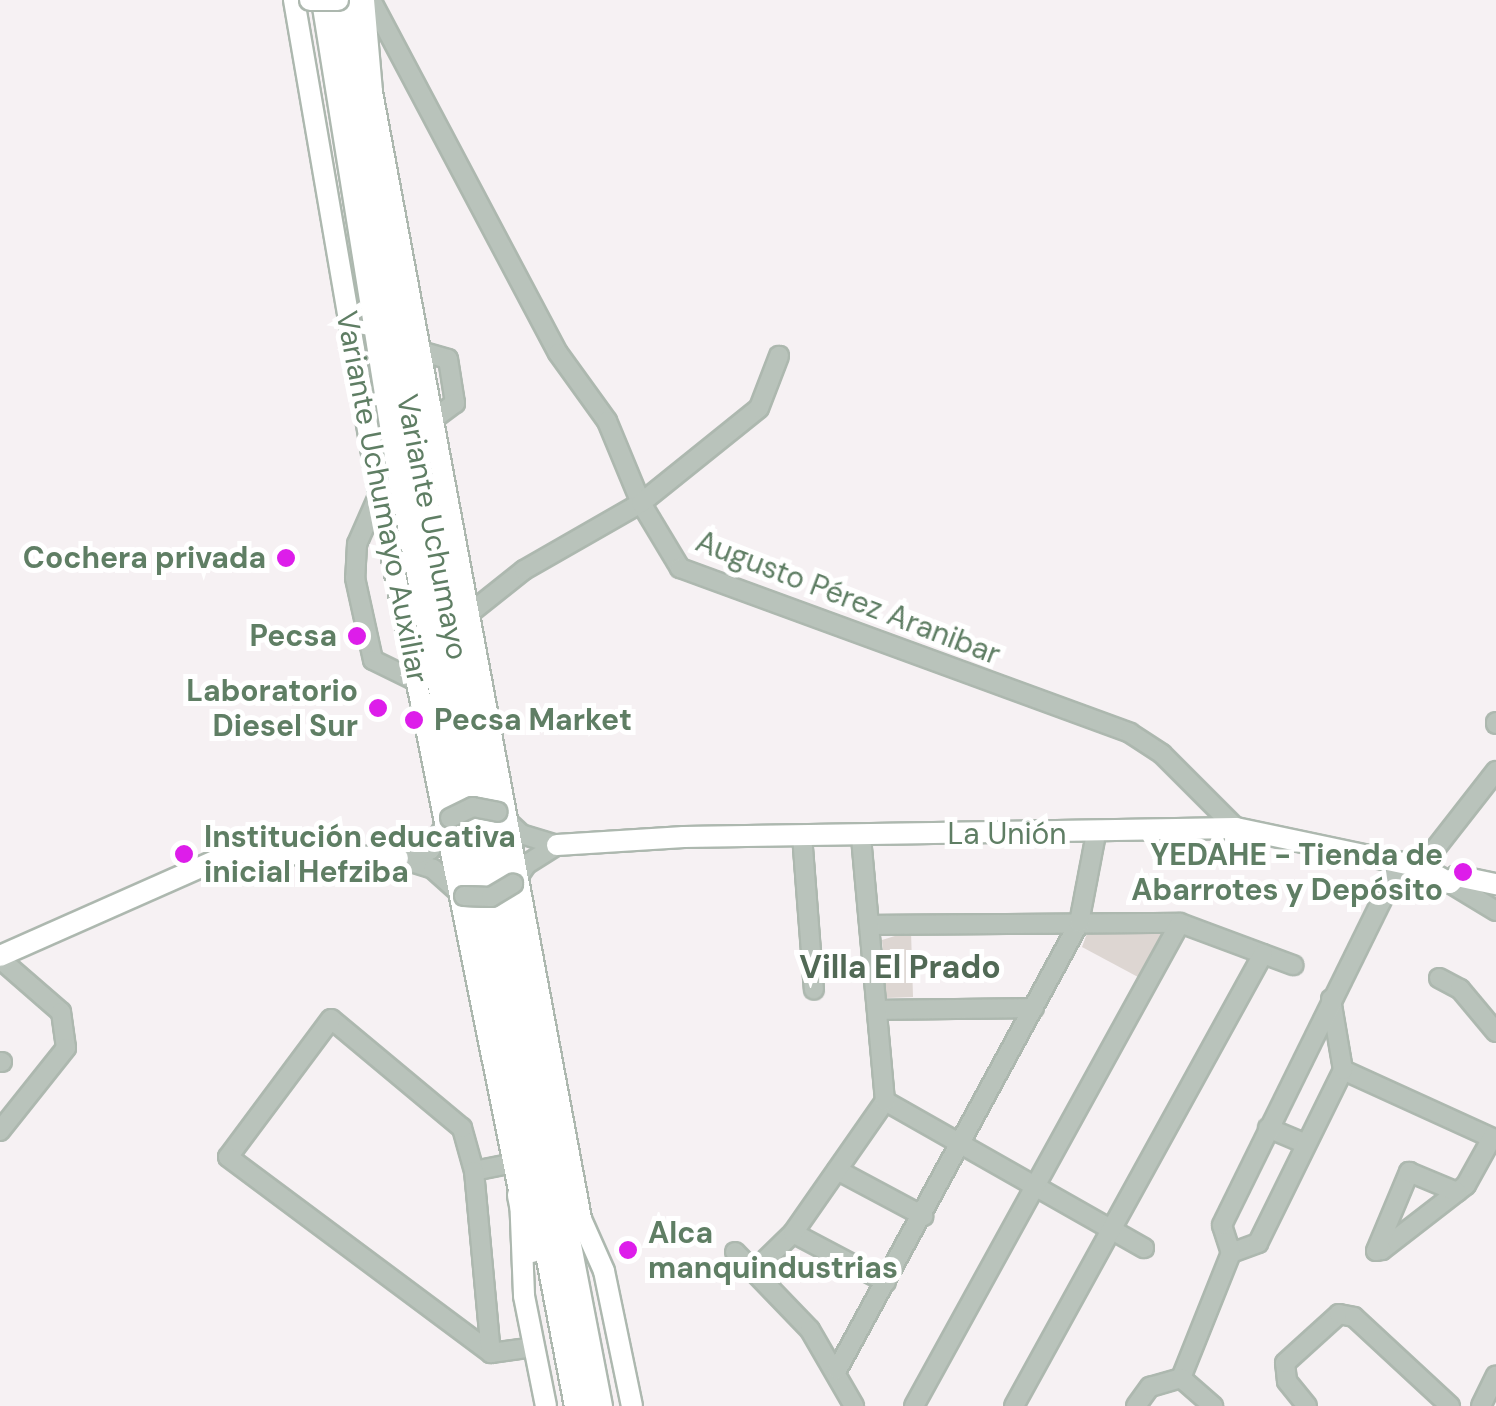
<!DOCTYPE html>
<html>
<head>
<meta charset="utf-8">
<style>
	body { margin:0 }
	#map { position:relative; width:1496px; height:1406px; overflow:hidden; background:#f6f1f3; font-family:"DM Sans",sans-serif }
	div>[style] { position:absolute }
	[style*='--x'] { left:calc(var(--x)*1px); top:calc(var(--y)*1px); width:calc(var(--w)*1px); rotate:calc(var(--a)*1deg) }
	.green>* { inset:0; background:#ddd6d2 }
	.roads { filter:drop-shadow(2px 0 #adb8af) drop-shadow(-2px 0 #adb8af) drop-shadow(0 2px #adb8af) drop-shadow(0 -2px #adb8af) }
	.minor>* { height:18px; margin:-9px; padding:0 9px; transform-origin:9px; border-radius:9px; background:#b9c3bb }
	.major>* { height:20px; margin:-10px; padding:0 10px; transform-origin:10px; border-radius:10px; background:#fff }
	.highway>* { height:25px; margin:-12.5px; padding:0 12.5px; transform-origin:12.5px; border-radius:12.5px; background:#fff }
	.bridges { filter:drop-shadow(2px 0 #adb8af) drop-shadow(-2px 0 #adb8af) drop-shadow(0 2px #adb8af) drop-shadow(0 -2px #adb8af) }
	.minor-bridge>* { height:18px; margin:-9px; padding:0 9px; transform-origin:9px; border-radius:9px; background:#b9c3bb }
	.major-bridge>* { height:20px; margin:-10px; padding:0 10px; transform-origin:10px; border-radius:10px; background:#fff }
	.dots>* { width:28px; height:28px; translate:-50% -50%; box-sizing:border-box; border:5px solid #fff; border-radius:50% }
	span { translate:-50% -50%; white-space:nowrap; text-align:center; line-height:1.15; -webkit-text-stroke:10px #fff; paint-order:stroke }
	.street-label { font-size:30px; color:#5f7e64 }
	.poi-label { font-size:30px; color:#5f7e64; font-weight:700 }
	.right { translate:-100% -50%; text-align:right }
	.left { translate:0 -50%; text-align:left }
	.neighbourhood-label { font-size:32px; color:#516955; font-weight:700 }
</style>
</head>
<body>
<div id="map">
	<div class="green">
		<div style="clip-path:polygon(1089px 928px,1165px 928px,1138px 977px,1082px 947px)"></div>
		<div style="clip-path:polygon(911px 931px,913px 997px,886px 998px,882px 940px)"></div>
	</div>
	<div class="roads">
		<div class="minor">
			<div style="--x:371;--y:0;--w:399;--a:62.1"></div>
			<div style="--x:558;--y:353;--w:84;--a:54.2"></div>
			<div style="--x:607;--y:421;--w:89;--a:67.5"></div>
			<div style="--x:641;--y:503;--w:76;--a:59"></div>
			<div style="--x:680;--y:568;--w:479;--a:20.1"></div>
			<div style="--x:1130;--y:733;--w:38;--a:33"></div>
			<div style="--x:1162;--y:754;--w:105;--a:45"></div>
			<div style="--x:420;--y:351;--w:29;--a:16"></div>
			<div style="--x:448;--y:359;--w:45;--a:81"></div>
			<div style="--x:455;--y:403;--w:26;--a:143"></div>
			<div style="--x:379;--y:494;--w:55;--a:113.7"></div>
			<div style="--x:357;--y:544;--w:34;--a:93"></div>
			<div style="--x:355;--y:578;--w:84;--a:77.6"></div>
			<div style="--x:373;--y:660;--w:50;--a:26.1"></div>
			<div style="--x:470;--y:613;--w:69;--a:-38.5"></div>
			<div style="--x:524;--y:570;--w:135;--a:-29.8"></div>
			<div style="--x:641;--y:503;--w:151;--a:-38.8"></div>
			<div style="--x:759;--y:408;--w:56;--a:-69"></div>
			<div style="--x:1496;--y:722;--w:2;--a:90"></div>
			<div style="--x:502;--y:816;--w:26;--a:43"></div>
			<div style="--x:521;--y:834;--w:38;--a:17"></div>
			<div style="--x:802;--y:835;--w:155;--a:85.6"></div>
			<div style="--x:398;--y:858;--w:37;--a:17"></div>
			<div style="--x:433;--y:869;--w:38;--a:42"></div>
			<div style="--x:404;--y:858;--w:27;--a:-17"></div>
			<div style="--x:430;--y:850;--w:35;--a:-59"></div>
			<div style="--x:1421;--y:867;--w:122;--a:-52"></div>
			<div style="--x:514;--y:883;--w:23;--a:-56"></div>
			<div style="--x:527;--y:864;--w:36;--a:-32"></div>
			<div style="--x:1450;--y:883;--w:54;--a:31.3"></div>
			<div style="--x:870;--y:925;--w:310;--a:-0.4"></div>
			<div style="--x:1180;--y:923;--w:121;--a:20.4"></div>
			<div style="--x:0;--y:959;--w:81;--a:41"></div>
			<div style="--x:61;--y:1012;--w:36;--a:82"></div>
			<div style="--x:66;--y:1048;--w:106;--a:128.5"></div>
			<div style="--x:1439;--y:978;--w:24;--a:28"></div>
			<div style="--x:1460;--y:989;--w:56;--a:50.1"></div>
			<div style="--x:877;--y:1010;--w:157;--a:-0.7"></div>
			<div style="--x:0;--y:1062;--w:2;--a:0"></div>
			<div style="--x:1343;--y:1070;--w:164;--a:24.5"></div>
			<div style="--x:1492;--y:1138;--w:54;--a:119"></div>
			<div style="--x:1466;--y:1185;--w:11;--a:142"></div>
			<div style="--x:1457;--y:1192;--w:95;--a:142.3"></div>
			<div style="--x:1382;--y:1250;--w:6;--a:171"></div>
			<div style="--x:1376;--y:1251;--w:86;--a:-67.3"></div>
			<div style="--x:1409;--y:1172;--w:52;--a:22.6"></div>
			<div style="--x:885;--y:1101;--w:298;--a:29.6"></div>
			<div style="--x:1268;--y:1128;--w:41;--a:22.8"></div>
			<div style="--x:514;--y:1163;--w:41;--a:168.7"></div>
			<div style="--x:474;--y:1171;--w:45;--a:-105.6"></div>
			<div style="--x:462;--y:1128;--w:170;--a:-140.2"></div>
			<div style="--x:331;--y:1019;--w:172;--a:126.7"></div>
			<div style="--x:228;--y:1157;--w:328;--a:36.7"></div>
			<div style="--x:491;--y:1353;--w:43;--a:-7.9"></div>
			<div style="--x:837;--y:1170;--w:98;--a:28.1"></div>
			<div style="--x:474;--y:1171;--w:183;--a:84.7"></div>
			<div style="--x:793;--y:1233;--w:105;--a:27.8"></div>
			<div style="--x:735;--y:1252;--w:108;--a:46.1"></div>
			<div style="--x:810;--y:1330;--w:88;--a:59.9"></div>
			<div style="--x:1231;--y:1253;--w:29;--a:-20"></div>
			<div style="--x:1258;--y:1243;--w:193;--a:-63.8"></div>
			<div style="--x:1343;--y:1070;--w:72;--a:-99.6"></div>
			<div style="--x:755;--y:1270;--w:53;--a:-44.2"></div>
			<div style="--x:793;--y:1233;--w:161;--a:-55.1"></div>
			<div style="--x:885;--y:1101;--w:267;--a:-95.2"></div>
			<div style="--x:837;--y:1370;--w:508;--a:-61.57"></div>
			<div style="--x:1079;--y:923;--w:91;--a:-79.2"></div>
			<div style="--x:1181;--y:1378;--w:135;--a:-68.2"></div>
			<div style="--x:1231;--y:1253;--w:29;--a:-108"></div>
			<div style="--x:1222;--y:1225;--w:405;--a:-63.8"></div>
			<div style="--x:914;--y:1406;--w:551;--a:-61.16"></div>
			<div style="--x:1014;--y:1406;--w:516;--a:-61.15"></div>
			<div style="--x:1136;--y:1406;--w:24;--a:-54"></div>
			<div style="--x:1150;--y:1387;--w:32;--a:-16"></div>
			<div style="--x:1181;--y:1378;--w:43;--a:41.2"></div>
			<div style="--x:1307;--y:1406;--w:32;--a:-129"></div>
			<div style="--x:1287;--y:1381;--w:18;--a:-96"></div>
			<div style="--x:1285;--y:1363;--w:73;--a:-42.2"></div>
			<div style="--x:1339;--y:1314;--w:15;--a:11"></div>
			<div style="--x:1354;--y:1317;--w:131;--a:42.8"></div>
			<div style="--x:1481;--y:1406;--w:34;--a:-64"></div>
		</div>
		<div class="major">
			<div style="--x:294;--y:0;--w:501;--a:80.24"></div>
			<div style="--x:379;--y:494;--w:715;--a:78.63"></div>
			<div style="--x:520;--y:1195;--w:101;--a:87.7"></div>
			<div style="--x:524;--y:1296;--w:112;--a:78.7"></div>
			<div style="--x:364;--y:0;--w:92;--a:85"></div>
			<div style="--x:372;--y:92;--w:1146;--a:79.49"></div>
			<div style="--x:581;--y:1219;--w:57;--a:66.1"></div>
			<div style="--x:604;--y:1271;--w:138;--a:78.3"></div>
			<div style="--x:557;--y:845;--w:127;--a:-3.6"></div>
			<div style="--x:684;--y:837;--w:552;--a:-0.93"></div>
			<div style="--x:1236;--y:828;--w:189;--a:11.9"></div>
			<div style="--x:1421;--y:867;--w:33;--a:29"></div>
			<div style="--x:1450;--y:883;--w:10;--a:-45"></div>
			<div style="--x:1457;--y:876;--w:40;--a:12"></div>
			<div style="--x:0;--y:956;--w:257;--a:-23.9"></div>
			<div style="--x:235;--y:852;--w:163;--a:2.1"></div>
		</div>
		<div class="highway">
			<div style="--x:324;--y:0;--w:463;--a:80.9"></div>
			<div style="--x:397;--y:457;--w:966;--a:79.26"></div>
			<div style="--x:342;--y:0;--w:471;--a:80.7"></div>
			<div style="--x:418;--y:465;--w:958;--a:79.11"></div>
			<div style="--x:520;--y:1195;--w:55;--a:78.5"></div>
		</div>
	</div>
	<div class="bridges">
		<div class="minor-bridge">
			<div style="--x:450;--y:818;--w:25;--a:-26"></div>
			<div style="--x:473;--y:807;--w:25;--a:11"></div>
			<div style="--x:464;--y:896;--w:27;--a:2"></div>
			<div style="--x:491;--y:897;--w:26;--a:-31"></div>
		</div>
		<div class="major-bridge">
			<div style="--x:310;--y:0;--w:28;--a:0"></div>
		</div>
	</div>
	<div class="dots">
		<div style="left:286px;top:558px;background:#dd1dea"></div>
		<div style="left:357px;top:636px;background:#dd1dea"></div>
		<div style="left:378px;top:708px;background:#dd1dea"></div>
		<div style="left:414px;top:720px;background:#dd1dea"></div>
		<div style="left:184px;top:854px;background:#dd1dea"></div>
		<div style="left:1463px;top:872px;background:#dd1dea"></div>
		<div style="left:628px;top:1250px;background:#dd1dea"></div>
	</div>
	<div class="street-label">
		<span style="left:382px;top:497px;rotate:79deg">Variante Uchumayo Auxiliar</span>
		<span style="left:432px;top:527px;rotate:79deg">Variante Uchumayo</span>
		<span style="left:848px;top:598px;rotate:21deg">Augusto Pérez Aranibar</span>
		<span style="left:1007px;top:834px">La Unión</span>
	</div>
	<div class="poi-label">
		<span class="right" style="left:266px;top:558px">Cochera privada</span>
		<span class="right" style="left:337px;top:636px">Pecsa</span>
		<span class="right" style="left:358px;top:708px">Laboratorio<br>Diesel Sur</span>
		<span class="left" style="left:434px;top:720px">Pecsa Market</span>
		<span class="left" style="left:204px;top:854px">Institución educativa<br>inicial Hefziba</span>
		<span class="right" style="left:1443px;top:872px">YEDAHE - Tienda de<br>Abarrotes y Depósito</span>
		<span class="left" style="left:648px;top:1250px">Alca<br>manquindustrias</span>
	</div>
	<div class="neighbourhood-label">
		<span style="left:900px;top:967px">Villa El Prado</span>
	</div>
</div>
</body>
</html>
